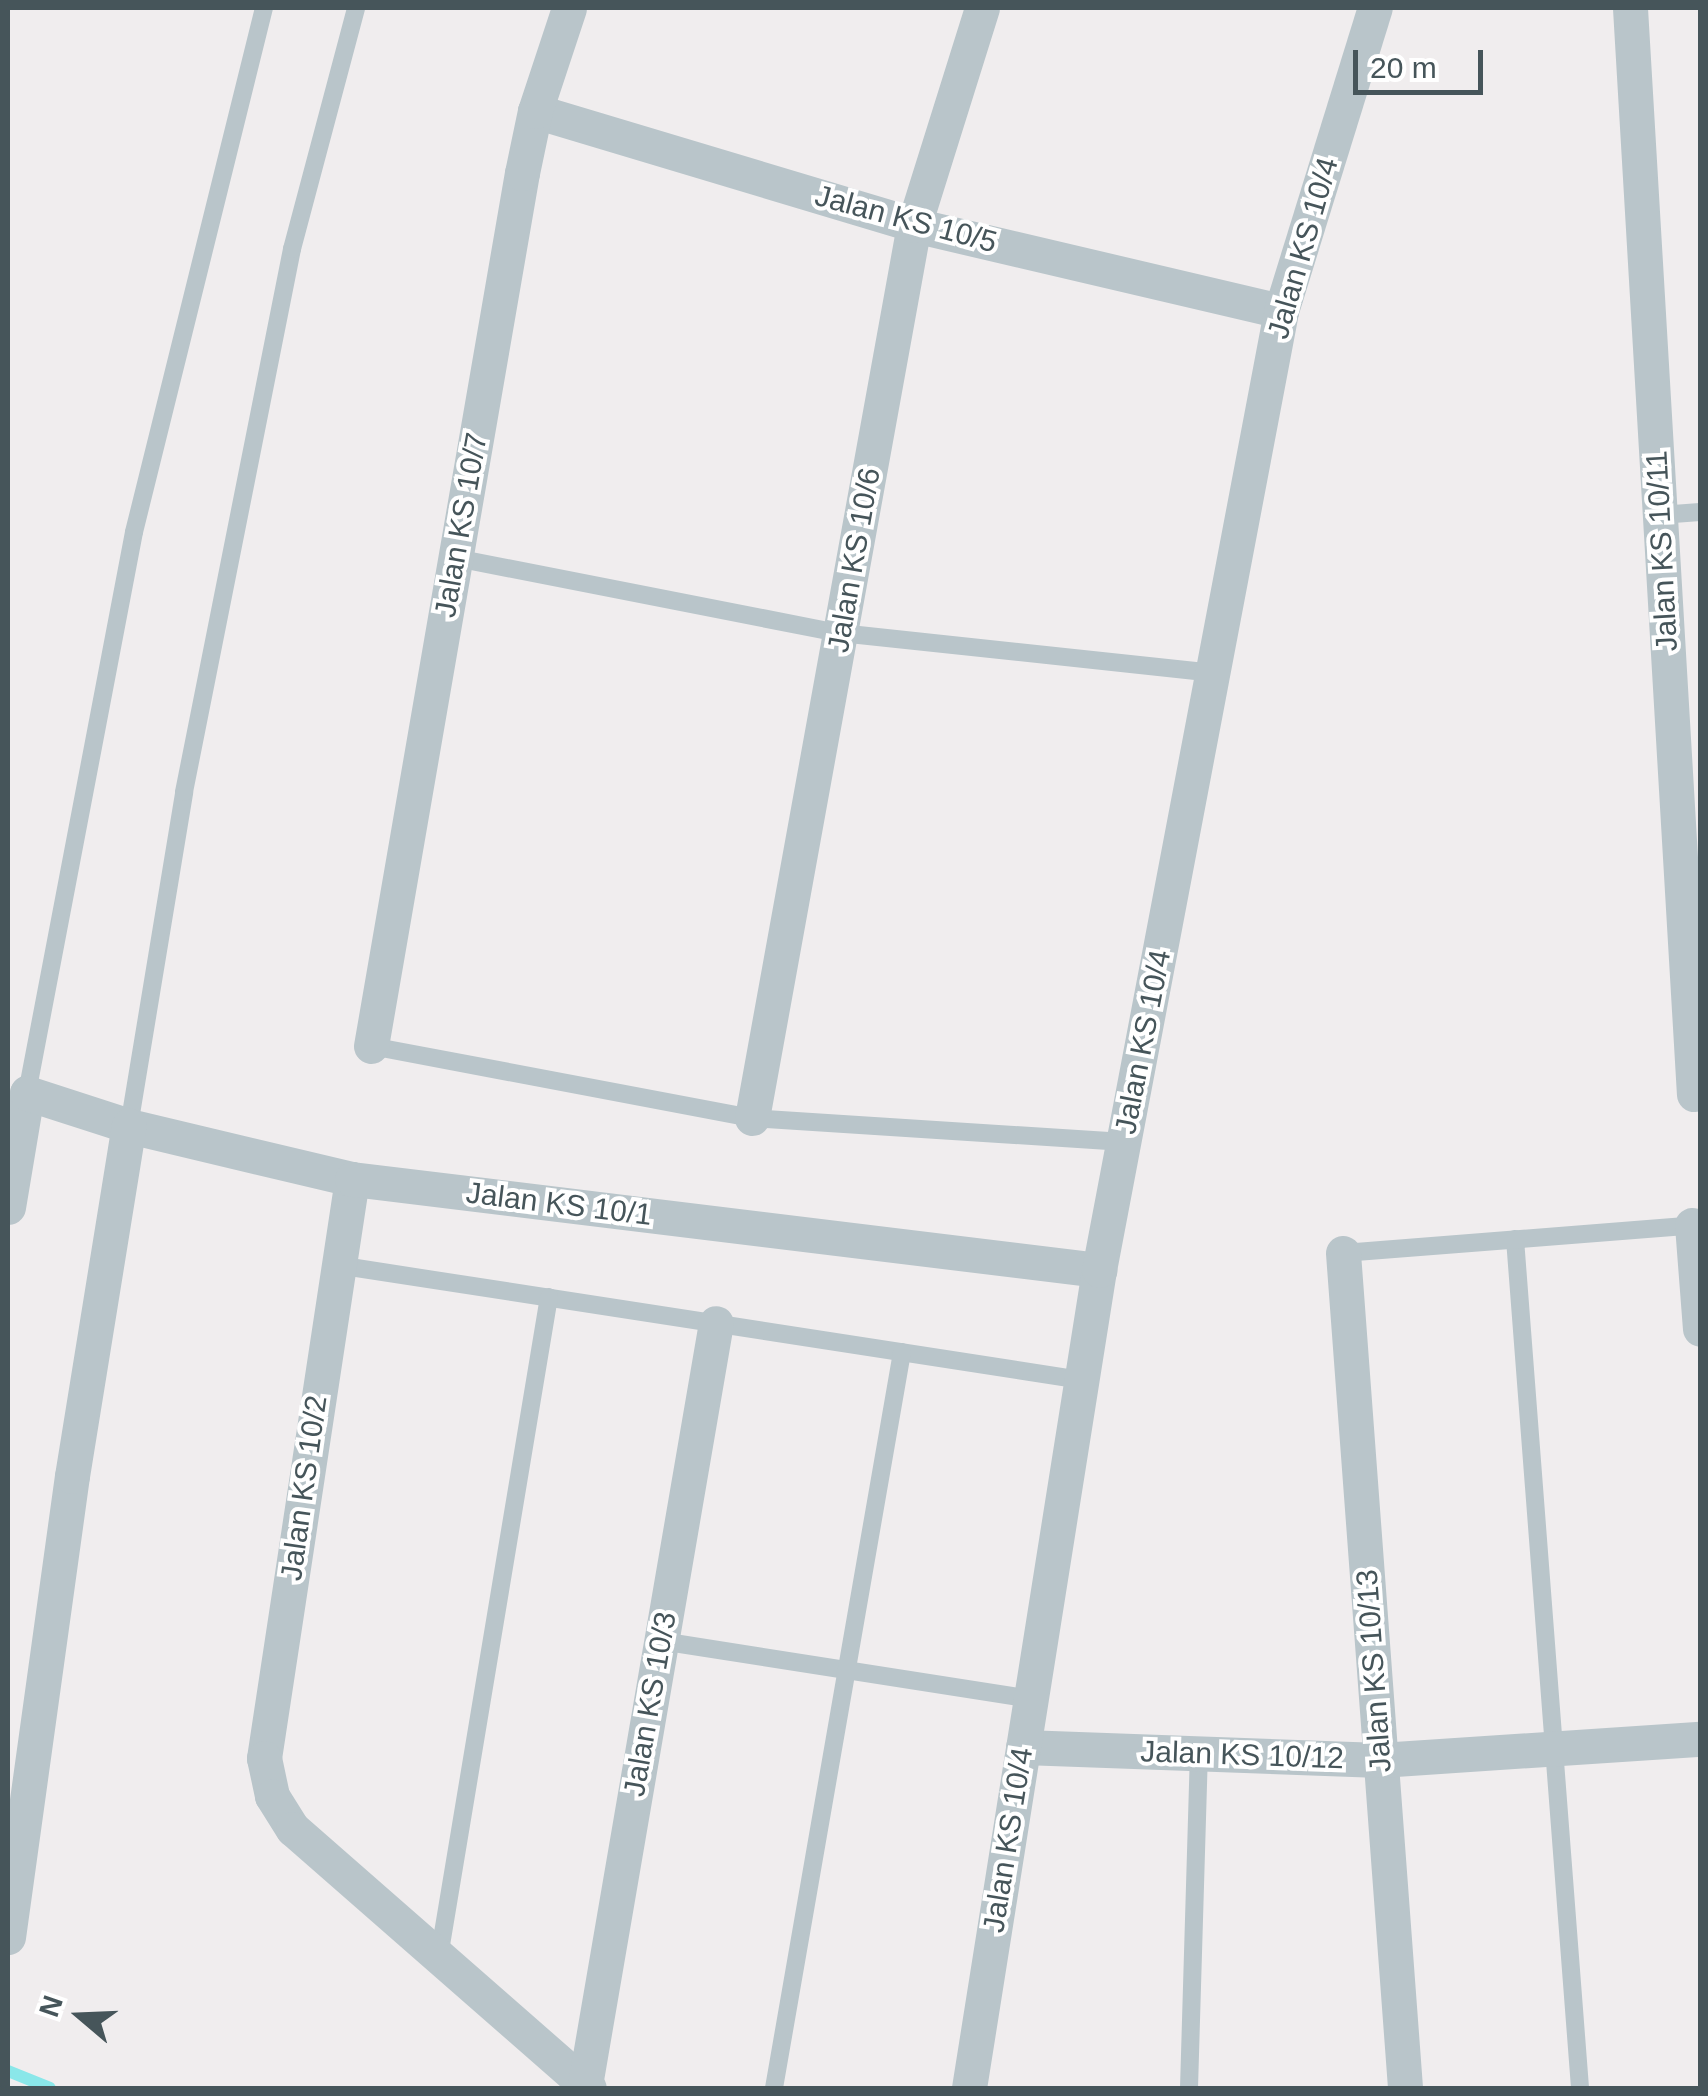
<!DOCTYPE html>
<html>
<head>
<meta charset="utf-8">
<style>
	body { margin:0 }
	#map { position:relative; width:1708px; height:2096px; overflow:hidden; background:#f0edee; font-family:Arial,sans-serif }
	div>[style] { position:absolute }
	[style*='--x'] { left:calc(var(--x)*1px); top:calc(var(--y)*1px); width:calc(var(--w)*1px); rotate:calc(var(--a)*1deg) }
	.stream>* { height:12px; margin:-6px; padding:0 6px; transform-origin:6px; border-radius:6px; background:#8ae7e9 }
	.lane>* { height:18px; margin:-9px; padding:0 9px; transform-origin:9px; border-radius:9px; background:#b9c5ca }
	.street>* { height:35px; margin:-17.5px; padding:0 17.5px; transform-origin:17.5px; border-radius:17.5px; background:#b9c5ca }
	span { translate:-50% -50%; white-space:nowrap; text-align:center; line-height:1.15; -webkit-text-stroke:8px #fff; paint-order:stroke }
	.street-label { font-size:30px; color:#46555a }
	.frame { position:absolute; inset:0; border:10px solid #46555a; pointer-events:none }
	.north { position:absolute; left:30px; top:1966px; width:100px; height:100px; -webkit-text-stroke:8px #fff; paint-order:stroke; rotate:289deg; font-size:28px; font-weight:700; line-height:40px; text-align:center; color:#46555a }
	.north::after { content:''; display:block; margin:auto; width:35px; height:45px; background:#46555a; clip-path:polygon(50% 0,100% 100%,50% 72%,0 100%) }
	.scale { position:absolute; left:1353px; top:50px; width:130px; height:45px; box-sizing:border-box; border:5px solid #46555a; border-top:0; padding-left:12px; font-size:30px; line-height:35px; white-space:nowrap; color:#46555a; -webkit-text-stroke:8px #fff; paint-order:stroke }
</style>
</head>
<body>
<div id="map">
	<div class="stream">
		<div style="--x:8;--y:2071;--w:45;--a:22"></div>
	</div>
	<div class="lane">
		<div style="--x:1660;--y:515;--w:40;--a:-4.3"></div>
		<div style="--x:456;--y:558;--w:391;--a:11.1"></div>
		<div style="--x:840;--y:633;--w:374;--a:6.1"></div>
		<div style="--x:371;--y:1046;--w:388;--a:10.7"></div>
		<div style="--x:752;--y:1118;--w:373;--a:3.7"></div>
		<div style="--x:27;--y:1093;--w:571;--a:-79.2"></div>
		<div style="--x:134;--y:532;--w:540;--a:-76.07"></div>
		<div style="--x:129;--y:1126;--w:338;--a:-80.6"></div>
		<div style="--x:184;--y:792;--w:554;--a:-78.75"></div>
		<div style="--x:292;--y:249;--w:249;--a:-75.1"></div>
		<div style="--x:1515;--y:1239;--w:851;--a:85.62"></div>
		<div style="--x:1343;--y:1253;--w:353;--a:-4.5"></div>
		<div style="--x:337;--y:1265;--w:754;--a:8.78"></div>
		<div style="--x:661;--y:1641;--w:375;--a:8.9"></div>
		<div style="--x:439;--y:1957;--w:669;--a:-80.54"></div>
		<div style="--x:774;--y:2088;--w:747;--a:-80.13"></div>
		<div style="--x:1189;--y:2088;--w:335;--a:-88.3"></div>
	</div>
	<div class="street">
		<div style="--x:1630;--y:8;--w:1088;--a:86.63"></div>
		<div style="--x:535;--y:111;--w:396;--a:16.7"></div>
		<div style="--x:914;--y:225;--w:377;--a:13.2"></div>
		<div style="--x:371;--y:1046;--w:886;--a:-80.19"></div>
		<div style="--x:522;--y:173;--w:63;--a:-78.2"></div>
		<div style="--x:535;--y:111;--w:108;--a:-71.7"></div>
		<div style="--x:752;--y:1118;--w:908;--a:-79.72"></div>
		<div style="--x:914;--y:225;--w:227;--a:-72.6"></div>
		<div style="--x:352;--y:1179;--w:586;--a:98.64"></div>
		<div style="--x:264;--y:1758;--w:39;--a:78"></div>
		<div style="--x:272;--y:1796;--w:39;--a:58"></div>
		<div style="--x:293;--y:1829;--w:393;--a:41.2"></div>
		<div style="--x:8;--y:1207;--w:116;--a:-80.5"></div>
		<div style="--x:27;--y:1093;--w:107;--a:17.9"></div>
		<div style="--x:129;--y:1126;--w:229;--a:13.4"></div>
		<div style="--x:352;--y:1179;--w:753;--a:6.95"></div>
		<div style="--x:1692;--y:1225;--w:104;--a:85.6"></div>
		<div style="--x:1343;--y:1253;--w:837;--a:85.75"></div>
		<div style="--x:1023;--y:1747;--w:357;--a:2.1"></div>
		<div style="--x:1380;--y:1760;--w:321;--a:-3.8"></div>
		<div style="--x:8;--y:1937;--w:465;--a:-82.1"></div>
		<div style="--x:72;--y:1476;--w:355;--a:-80.8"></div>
		<div style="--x:585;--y:2085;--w:773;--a:-80.25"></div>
		<div style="--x:969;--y:2088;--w:828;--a:-80.97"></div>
		<div style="--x:1099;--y:1270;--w:976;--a:-79.25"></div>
		<div style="--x:1281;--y:311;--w:317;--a:-72.8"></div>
	</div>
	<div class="street-label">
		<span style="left:906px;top:219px;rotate:15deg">Jalan KS 10/5</span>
		<span style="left:1303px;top:248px;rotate:-74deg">Jalan KS 10/4</span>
		<span style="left:461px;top:525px;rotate:-80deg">Jalan KS 10/7</span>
		<span style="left:1662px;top:551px;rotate:-93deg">Jalan KS 10/11</span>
		<span style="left:854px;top:560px;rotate:-80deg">Jalan KS 10/6</span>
		<span style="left:1143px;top:1042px;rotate:-79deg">Jalan KS 10/4</span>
		<span style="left:559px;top:1204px;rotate:7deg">Jalan KS 10/1</span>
		<span style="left:304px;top:1488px;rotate:-82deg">Jalan KS 10/2</span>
		<span style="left:1374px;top:1671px;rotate:-94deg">Jalan KS 10/13</span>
		<span style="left:650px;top:1704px;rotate:-80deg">Jalan KS 10/3</span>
		<span style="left:1242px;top:1755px;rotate:2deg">Jalan KS 10/12</span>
		<span style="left:1008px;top:1840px;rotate:-81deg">Jalan KS 10/4</span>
	</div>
	<div class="frame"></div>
	<div class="north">N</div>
	<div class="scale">20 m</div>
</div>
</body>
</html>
